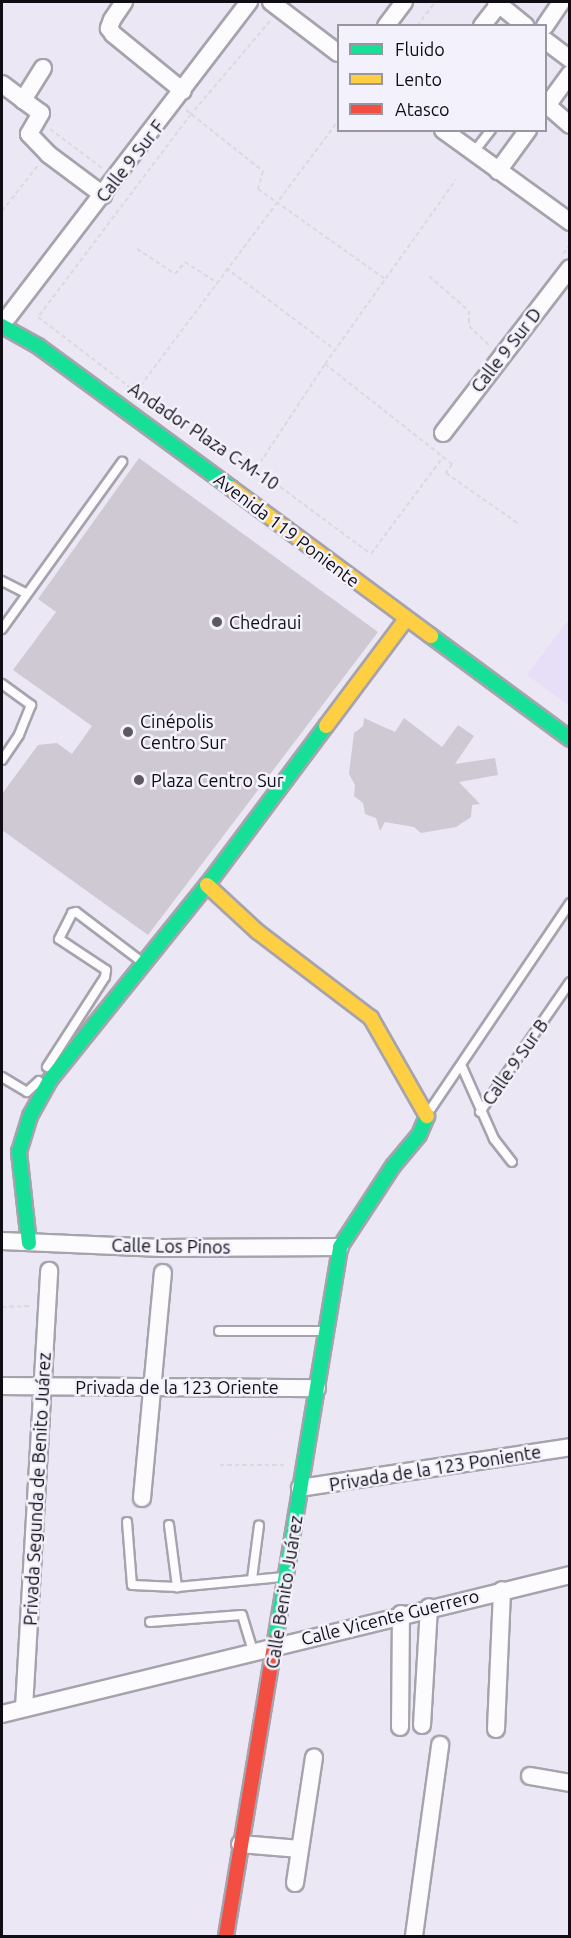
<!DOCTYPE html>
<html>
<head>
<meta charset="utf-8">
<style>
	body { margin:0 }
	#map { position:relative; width:571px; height:1938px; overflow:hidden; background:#ebe7f4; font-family:Ubuntu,sans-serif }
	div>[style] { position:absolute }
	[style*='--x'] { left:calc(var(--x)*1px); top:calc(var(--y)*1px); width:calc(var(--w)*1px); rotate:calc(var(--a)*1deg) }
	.built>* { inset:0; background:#e6dff7 }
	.building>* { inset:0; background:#cfc9d3 }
	.path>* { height:2px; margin-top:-1px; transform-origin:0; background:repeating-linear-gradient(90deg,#dad9dc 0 4.5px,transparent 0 7.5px) }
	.roads { filter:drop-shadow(2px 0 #a6a3ad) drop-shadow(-2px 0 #a6a3ad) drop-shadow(0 2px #a6a3ad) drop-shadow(0 -2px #a6a3ad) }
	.lane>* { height:8px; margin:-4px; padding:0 4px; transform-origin:4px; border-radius:4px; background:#fcfbfd }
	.street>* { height:16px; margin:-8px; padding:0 8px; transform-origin:8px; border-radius:8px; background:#fcfbfd }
	.fast>* { height:14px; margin:-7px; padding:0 7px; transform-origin:7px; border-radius:7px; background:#16e098 }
	.slow>* { height:14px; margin:-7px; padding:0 7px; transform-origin:7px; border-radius:7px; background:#ffcf43 }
	.jam>* { height:14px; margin:-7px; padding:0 7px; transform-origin:7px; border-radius:7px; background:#f24e42 }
	.dots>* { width:16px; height:16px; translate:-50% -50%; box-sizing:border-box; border:3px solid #f3f1fb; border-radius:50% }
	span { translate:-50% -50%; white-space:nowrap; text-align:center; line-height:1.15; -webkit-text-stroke:5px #f3f1fb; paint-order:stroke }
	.street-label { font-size:18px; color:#100d15 }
	.poi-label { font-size:18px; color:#100d15 }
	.left { translate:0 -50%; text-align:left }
	.frame { position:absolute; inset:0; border:3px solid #100d15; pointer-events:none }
	.legend { position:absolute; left:337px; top:24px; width:210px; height:108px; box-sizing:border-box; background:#f3f1fb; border:2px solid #98969f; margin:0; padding:8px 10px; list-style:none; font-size:18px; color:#100d15 }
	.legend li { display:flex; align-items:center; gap:12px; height:30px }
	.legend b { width:30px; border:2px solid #98969f }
</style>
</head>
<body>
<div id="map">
	<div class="built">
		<div style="clip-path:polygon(569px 619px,569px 706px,527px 675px)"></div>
	</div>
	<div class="building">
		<div style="clip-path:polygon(139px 458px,378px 632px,148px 935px,2px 830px,2px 794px,38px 745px,57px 743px,72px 754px,92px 726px,13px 670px,56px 612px,38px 599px)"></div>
		<div style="clip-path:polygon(364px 718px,395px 732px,404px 718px,442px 747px,458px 725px,474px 736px,455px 764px,495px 758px,498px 775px,459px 782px,480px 804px,472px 805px,471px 817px,456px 827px,421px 833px,414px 827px,385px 822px,380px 831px,376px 818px,365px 814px,363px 803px,354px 796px,355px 785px,349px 774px,354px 733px,363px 726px)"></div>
	</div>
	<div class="path">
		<div style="--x:270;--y:21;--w:122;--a:130.3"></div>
		<div style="--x:191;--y:114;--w:254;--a:127"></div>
		<div style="--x:38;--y:317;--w:123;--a:37.4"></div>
		<div style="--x:136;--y:392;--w:143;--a:32.7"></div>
		<div style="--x:256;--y:469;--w:143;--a:36.5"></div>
		<div style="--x:371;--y:554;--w:121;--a:-53.4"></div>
		<div style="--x:417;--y:26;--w:30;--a:-53"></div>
		<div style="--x:186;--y:110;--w:98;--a:38.4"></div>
		<div style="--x:263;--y:171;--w:19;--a:106"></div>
		<div style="--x:258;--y:189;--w:156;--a:35.3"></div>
		<div style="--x:50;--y:129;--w:66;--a:37"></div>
		<div style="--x:2;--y:211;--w:60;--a:-51.8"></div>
		<div style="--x:137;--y:249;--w:45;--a:33.3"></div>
		<div style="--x:175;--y:274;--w:16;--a:-50"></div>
		<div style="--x:185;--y:262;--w:37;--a:33"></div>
		<div style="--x:563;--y:254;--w:11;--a:-52"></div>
		<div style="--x:226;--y:268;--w:135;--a:36.9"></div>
		<div style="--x:429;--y:276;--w:53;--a:41.2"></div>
		<div style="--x:469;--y:311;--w:15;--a:90"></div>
		<div style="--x:469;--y:326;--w:30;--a:44"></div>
		<div style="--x:325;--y:364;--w:162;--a:38.2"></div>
		<div style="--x:452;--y:464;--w:11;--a:124"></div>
		<div style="--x:446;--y:473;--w:90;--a:35.1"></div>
		<div style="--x:136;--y:392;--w:338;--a:-53.3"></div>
		<div style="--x:256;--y:469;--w:126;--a:-56.7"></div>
		<div style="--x:325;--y:364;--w:226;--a:-54.6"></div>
		<div style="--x:2;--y:1307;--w:30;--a:-2"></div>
		<div style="--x:220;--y:1465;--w:66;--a:0"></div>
	</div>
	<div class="roads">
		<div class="lane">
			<div style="--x:473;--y:153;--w:29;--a:-52"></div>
			<div style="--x:2;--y:581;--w:27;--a:27"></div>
			<div style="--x:2;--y:629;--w:206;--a:-54.3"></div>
			<div style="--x:2;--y:684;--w:36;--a:36"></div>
			<div style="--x:31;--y:705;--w:32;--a:112"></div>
			<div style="--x:19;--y:735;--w:30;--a:124"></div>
			<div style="--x:47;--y:1067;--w:107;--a:-57.2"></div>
			<div style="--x:105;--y:977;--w:7;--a:-82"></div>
			<div style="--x:106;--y:970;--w:56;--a:-146.6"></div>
			<div style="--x:59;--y:939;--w:29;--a:-63"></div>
			<div style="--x:72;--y:913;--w:4;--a:-14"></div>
			<div style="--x:76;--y:912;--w:83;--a:37.1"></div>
			<div style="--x:462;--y:1067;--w:79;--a:66"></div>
			<div style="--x:494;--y:1139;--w:29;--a:52"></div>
			<div style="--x:2;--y:1077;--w:29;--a:31"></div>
			<div style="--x:27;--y:1092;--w:16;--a:-43"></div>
			<div style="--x:430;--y:1110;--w:250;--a:-55.9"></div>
			<div style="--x:480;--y:1112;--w:158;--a:-55.3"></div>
			<div style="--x:219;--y:1331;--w:105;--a:0"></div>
			<div style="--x:127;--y:1522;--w:63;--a:85.5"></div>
			<div style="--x:132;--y:1585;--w:45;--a:2.5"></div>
			<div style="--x:177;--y:1587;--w:105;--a:-5.4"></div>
			<div style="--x:169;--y:1525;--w:63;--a:82.6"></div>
			<div style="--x:252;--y:1579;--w:54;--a:-82.6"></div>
			<div style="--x:150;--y:1622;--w:92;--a:-4.4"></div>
			<div style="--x:242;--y:1615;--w:38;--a:73"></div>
		</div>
		<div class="street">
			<div style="--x:124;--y:2;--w:22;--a:124"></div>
			<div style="--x:112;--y:20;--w:9;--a:111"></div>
			<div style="--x:109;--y:28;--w:7;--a:56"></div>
			<div style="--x:113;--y:34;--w:90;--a:39.2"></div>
			<div style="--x:271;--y:2;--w:84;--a:37.3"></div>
			<div style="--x:496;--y:2;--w:38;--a:39"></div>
			<div style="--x:386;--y:26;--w:30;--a:-53"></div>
			<div style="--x:482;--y:26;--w:28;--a:-52"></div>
			<div style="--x:545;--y:26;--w:29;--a:-56"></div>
			<div style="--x:546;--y:41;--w:30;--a:37"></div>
			<div style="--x:43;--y:68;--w:38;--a:122"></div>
			<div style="--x:23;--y:100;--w:22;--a:36"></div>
			<div style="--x:41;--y:113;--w:24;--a:120"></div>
			<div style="--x:29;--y:134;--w:28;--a:46"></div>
			<div style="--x:48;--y:154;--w:69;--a:36.7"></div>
			<div style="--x:2;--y:84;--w:26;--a:37"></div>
			<div style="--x:547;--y:105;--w:30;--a:41"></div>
			<div style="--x:546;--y:107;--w:41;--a:-54"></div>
			<div style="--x:443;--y:130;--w:157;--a:35.9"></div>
			<div style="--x:498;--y:171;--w:51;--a:-53.8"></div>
			<div style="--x:8;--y:317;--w:397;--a:-52.6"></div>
			<div style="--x:443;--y:433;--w:208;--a:-52.4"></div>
			<div style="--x:2;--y:1241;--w:160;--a:2.5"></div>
			<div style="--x:162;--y:1248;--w:178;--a:-0.3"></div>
			<div style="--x:2;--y:1386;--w:315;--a:0.4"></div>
			<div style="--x:300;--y:1488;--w:273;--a:-8.6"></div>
			<div style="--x:142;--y:1498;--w:226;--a:-84.7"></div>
			<div style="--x:24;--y:1708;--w:438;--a:-86.7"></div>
			<div style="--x:2;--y:1714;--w:585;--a:-13.75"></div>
			<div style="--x:422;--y:1725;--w:118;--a:-86.6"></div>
			<div style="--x:400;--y:1727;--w:113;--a:-89.5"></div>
			<div style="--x:496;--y:1729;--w:139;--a:-87.5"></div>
			<div style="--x:530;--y:1776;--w:41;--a:9.9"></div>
			<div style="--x:240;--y:1844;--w:60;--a:4.8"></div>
			<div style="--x:295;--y:1883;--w:127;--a:-81.4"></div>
			<div style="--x:414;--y:1936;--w:193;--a:-82.2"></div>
		</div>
		<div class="fast">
			<div style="--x:2;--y:326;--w:41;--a:29.1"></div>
			<div style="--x:38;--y:346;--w:240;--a:36.3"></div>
			<div style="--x:431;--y:636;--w:173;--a:36.5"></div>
			<div style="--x:29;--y:1243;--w:92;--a:-96.3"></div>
			<div style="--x:19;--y:1152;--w:38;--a:-73"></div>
			<div style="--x:30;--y:1116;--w:41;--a:-60.9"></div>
			<div style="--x:50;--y:1080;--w:250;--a:-51.2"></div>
			<div style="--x:207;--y:885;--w:199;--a:-53.2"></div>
			<div style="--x:275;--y:1641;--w:399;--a:-80.6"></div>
			<div style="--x:340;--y:1247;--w:97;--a:-56.8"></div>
			<div style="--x:393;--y:1166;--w:40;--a:-50"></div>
			<div style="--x:419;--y:1135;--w:21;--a:-67"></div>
		</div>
		<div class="slow">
			<div style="--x:231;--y:488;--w:249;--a:36.5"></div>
			<div style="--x:326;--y:726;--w:134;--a:-53.2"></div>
			<div style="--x:207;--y:885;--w:69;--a:42.7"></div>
			<div style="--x:258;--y:932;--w:142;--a:37.3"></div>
			<div style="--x:371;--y:1018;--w:113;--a:60.3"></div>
		</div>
		<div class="jam">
			<div style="--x:226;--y:1936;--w:299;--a:-80.6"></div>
		</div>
	</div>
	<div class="dots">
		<div style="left:217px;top:622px;background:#5d5963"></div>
		<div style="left:128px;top:732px;background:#5d5963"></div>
		<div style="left:139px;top:780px;background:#5d5963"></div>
	</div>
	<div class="street-label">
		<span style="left:130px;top:161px;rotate:-52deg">Calle 9 Sur F</span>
		<span style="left:506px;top:350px;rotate:-52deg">Calle 9 Sur D</span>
		<span style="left:204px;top:436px;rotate:34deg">Andador Plaza C-M-10</span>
		<span style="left:287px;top:530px;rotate:37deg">Avenida 119 Poniente</span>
		<span style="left:515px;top:1062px;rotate:-55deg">Calle 9 Sur B</span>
		<span style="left:171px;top:1246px;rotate:1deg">Calle Los Pinos</span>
		<span style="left:177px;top:1387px">Privada de la 123 Oriente</span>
		<span style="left:435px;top:1468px;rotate:-9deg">Privada de la 123 Poniente</span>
		<span style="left:37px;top:1489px;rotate:-87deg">Privada Segunda de Benito Juárez</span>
		<span style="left:284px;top:1592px;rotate:-81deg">Calle Benito Juárez</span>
		<span style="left:390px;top:1617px;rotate:-14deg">Calle Vicente Guerrero</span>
	</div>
	<div class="poi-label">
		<span class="left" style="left:229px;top:622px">Chedraui</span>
		<span class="left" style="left:140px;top:732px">Cinépolis<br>Centro Sur</span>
		<span class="left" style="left:151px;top:780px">Plaza Centro Sur</span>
	</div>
	<div class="frame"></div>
	<ul class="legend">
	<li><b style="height:8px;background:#16e098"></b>Fluido</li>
	<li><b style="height:8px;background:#ffcf43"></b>Lento</li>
	<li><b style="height:8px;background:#f24e42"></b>Atasco</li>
	</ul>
</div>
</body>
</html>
